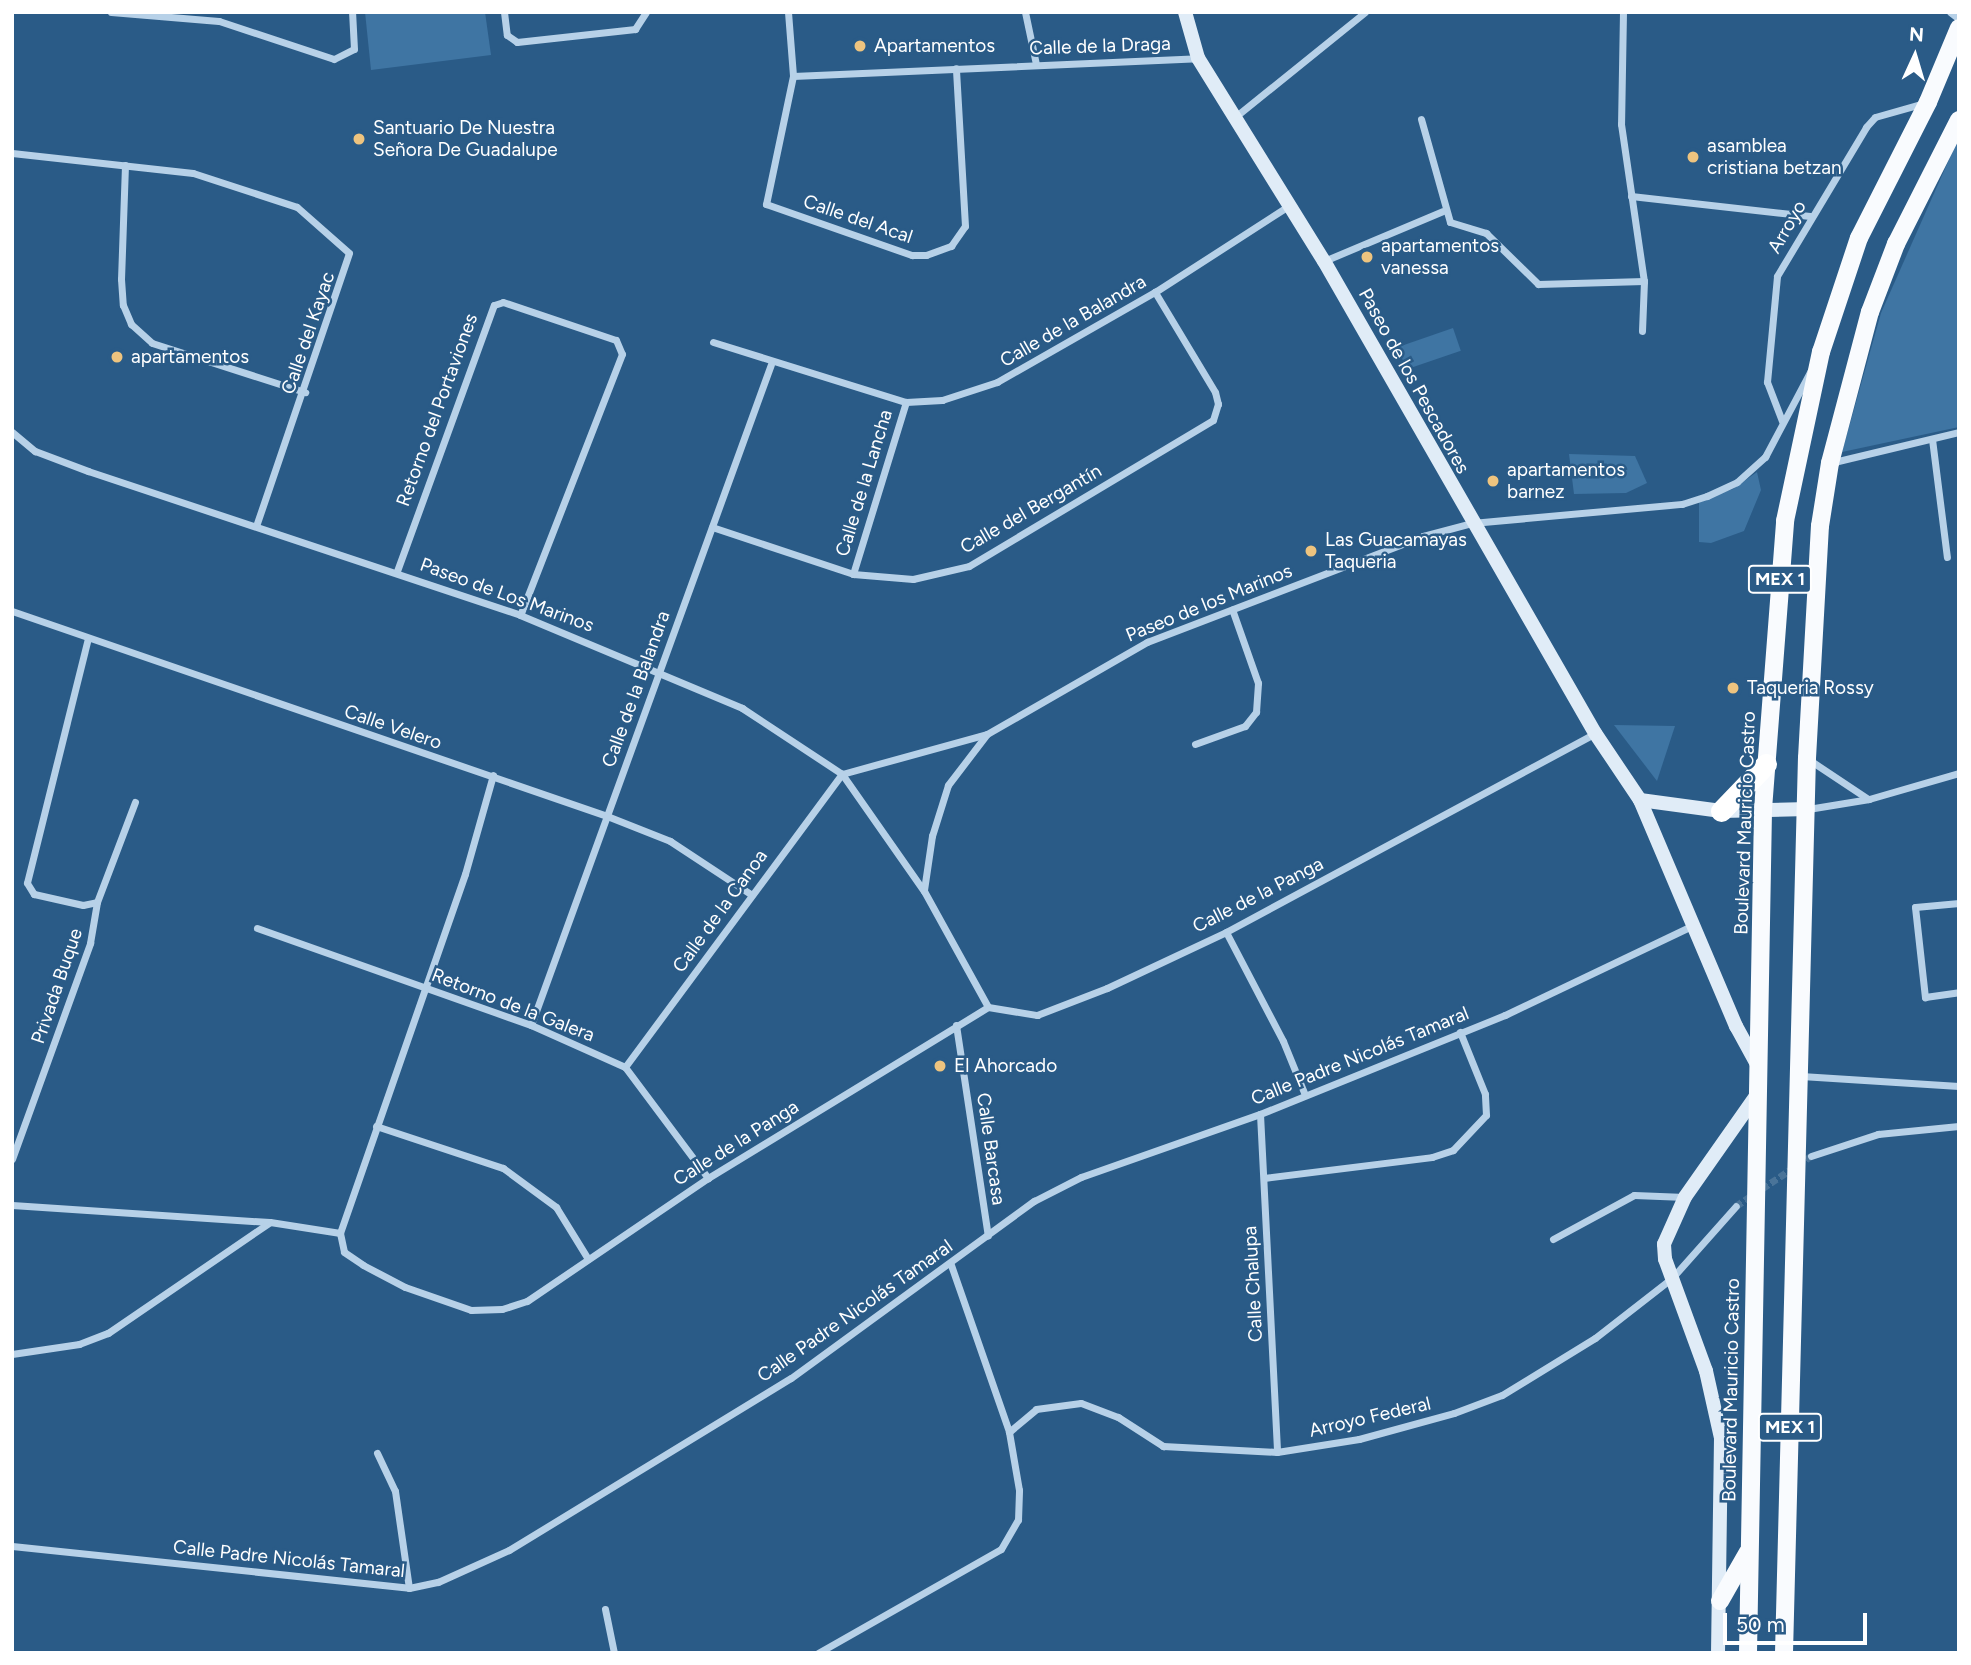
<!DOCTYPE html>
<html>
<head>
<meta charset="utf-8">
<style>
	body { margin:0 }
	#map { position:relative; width:1971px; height:1665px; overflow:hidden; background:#2a5b87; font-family:Figtree,sans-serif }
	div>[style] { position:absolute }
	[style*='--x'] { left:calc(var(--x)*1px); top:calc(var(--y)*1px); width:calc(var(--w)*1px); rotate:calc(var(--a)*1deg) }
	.green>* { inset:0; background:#3f75a3; transform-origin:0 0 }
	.street-tunnel>* { height:7px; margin-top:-3.5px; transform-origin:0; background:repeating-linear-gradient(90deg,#4a7499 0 7px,transparent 0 10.5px) }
	.street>* { height:7px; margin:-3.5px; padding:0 3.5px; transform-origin:3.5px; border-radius:3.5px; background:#b7d1e8 }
	.secondary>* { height:14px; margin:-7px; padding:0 7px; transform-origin:7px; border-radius:7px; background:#e0ecf7 }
	.primary>* { height:18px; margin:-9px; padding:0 9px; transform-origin:9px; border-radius:9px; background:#f9fbfe }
	.highway>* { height:21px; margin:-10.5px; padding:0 10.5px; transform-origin:10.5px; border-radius:10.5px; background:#fff }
	.dots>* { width:19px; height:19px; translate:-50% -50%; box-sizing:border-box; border:4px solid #2a5b87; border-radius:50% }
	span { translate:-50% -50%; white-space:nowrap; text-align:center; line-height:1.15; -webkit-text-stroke:5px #2a5b87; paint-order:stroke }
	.shield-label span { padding:2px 5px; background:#2a5b87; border:2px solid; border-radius:5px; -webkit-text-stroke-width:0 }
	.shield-label { font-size:18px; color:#fff; font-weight:700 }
	.poi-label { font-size:19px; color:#fff }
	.left { translate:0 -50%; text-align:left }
	.street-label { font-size:19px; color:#fff }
	.frame { position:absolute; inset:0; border:14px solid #fff; pointer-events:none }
	.north { position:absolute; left:1880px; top:21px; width:70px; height:70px; -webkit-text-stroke:5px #2a5b87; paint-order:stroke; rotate:4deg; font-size:19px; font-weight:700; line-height:28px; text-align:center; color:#fff }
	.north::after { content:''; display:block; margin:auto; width:24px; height:32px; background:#fff; clip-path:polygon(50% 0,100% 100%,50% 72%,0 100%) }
	.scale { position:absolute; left:1723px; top:1613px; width:144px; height:32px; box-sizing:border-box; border:4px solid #fff; border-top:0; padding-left:9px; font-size:21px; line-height:24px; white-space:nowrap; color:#fff; -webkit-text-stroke:5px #2a5b87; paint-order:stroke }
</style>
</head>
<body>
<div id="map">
	<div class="green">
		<div style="clip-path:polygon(365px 12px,485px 12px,491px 55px,371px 70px)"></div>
		<div style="clip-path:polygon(1959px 137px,1959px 427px,1842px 452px,1881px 313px)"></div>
		<div style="left:1453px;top:328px;width:24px;height:58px;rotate:71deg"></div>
		<div style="clip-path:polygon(1569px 454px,1635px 456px,1647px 483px,1626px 493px,1574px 494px)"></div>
		<div style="clip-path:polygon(1757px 472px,1761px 490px,1744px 531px,1711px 543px,1699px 542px,1699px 501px,1733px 489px)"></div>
		<div style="clip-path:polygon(1614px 725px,1675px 726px,1657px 781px)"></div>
	</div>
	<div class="street-tunnel">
		<div style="--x:1736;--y:1206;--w:90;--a:-33.7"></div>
	</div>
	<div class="street">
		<div style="--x:111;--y:12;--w:108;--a:4.8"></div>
		<div style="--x:219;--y:21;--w:121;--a:18.3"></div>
		<div style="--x:334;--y:59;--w:22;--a:-27"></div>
		<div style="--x:354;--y:49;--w:37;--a:-93"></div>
		<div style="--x:504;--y:12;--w:23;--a:83"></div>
		<div style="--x:507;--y:35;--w:12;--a:35"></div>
		<div style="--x:517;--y:42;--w:119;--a:-6.3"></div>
		<div style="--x:635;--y:29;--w:20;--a:-57"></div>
		<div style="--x:788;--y:12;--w:64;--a:85.5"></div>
		<div style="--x:793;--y:76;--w:131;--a:101.9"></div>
		<div style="--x:766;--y:204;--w:155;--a:19.3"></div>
		<div style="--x:912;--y:255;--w:14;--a:0"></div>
		<div style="--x:926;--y:255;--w:27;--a:-20"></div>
		<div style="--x:951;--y:246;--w:24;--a:-55"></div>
		<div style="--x:965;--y:226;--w:158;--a:-93.3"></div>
		<div style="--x:1025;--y:12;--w:53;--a:78.1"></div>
		<div style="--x:1623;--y:12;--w:112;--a:91"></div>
		<div style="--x:1621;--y:124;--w:159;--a:81.7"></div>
		<div style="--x:1644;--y:281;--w:50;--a:92.3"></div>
		<div style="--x:1950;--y:12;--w:11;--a:38"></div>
		<div style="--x:793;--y:76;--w:405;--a:-2.5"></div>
		<div style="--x:1235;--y:117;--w:167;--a:-38.9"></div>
		<div style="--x:1421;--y:119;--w:107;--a:74.3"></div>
		<div style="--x:1450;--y:222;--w:38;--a:17"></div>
		<div style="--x:1486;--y:233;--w:73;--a:44.4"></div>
		<div style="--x:1538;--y:284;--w:106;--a:-1.6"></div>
		<div style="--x:12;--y:153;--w:182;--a:6.3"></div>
		<div style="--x:193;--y:173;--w:109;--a:18.1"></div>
		<div style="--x:297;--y:207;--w:69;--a:41.5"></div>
		<div style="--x:349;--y:253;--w:286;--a:108.8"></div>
		<div style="--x:125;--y:165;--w:114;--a:92"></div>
		<div style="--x:121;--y:279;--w:26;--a:86"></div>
		<div style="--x:123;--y:305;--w:21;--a:67"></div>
		<div style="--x:131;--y:324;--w:28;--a:42"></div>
		<div style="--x:152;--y:343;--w:161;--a:17.8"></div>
		<div style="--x:1631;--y:196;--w:180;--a:6.4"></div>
		<div style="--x:1324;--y:261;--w:129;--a:-22.8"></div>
		<div style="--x:713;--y:342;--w:202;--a:17.3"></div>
		<div style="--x:906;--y:402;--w:36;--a:-3"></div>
		<div style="--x:942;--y:400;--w:58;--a:-18.1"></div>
		<div style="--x:997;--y:382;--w:182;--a:-29.7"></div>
		<div style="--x:1155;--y:292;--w:161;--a:-32.8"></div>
		<div style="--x:1782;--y:421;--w:42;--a:-111"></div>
		<div style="--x:1767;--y:382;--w:106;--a:-84.6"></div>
		<div style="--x:1777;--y:276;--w:174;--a:-59.1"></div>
		<div style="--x:1866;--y:127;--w:13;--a:-48"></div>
		<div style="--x:1875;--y:117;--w:51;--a:-15.9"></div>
		<div style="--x:12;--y:432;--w:30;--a:40"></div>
		<div style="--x:35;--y:451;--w:57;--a:20.7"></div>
		<div style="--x:88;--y:471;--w:455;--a:18.4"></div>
		<div style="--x:520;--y:615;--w:241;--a:22.7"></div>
		<div style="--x:742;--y:708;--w:120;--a:33.4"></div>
		<div style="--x:842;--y:774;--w:143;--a:55"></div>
		<div style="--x:924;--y:891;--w:132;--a:61.1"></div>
		<div style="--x:1932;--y:439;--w:119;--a:82.8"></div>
		<div style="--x:1834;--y:462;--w:129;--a:-13.5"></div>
		<div style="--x:712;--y:527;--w:149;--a:18.4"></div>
		<div style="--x:853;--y:574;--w:60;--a:4.8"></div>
		<div style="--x:913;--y:579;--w:57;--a:-13.1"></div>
		<div style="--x:969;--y:566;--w:284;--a:-30.9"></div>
		<div style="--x:1213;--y:420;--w:17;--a:-73"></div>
		<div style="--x:1218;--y:404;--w:12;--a:-104"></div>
		<div style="--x:1215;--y:392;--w:117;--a:-121"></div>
		<div style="--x:397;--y:571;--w:283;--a:-70"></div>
		<div style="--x:494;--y:305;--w:9;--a:-18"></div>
		<div style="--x:503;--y:302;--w:119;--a:18.6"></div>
		<div style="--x:616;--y:340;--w:15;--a:67"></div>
		<div style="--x:622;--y:354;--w:280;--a:111.3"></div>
		<div style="--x:853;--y:574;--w:180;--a:-72.9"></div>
		<div style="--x:12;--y:611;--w:629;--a:19.01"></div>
		<div style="--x:607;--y:816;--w:68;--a:21.6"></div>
		<div style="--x:670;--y:841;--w:98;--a:33.4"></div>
		<div style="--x:88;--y:638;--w:252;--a:104"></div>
		<div style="--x:27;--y:883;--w:13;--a:58"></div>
		<div style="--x:34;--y:894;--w:50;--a:12.7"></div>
		<div style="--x:83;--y:905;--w:14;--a:-12"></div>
		<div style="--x:97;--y:902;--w:107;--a:-69.2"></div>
		<div style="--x:1195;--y:744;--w:53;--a:-19.8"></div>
		<div style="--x:1245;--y:726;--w:18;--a:-52"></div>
		<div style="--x:1256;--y:712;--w:29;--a:-86"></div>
		<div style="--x:1258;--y:683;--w:78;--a:-109.4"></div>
		<div style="--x:1808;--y:759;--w:72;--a:33.7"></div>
		<div style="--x:842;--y:774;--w:150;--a:-15.4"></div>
		<div style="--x:987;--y:734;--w:185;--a:-29.9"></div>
		<div style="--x:1147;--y:642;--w:296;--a:-21"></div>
		<div style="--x:1423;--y:536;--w:51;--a:-14.9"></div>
		<div style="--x:1472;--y:523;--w:211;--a:-5.2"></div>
		<div style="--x:1682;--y:504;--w:26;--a:-18"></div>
		<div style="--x:1707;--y:496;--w:33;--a:-25"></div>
		<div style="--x:1737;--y:482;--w:38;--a:-42"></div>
		<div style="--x:1765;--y:457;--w:98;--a:-62.1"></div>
		<div style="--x:493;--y:775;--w:103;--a:105.8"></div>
		<div style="--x:465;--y:874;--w:380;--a:109.2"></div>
		<div style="--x:340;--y:1233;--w:19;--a:78"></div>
		<div style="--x:344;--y:1252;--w:23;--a:34"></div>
		<div style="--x:363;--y:1265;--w:47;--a:27.6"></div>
		<div style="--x:405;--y:1287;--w:70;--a:19.2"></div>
		<div style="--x:471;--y:1310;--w:31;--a:-2"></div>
		<div style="--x:502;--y:1309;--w:26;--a:-18"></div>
		<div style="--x:527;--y:1301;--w:219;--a:-34.2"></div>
		<div style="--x:708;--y:1178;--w:328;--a:-31.4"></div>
		<div style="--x:988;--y:1007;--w:50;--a:9.3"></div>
		<div style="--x:1037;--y:1015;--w:75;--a:-21.1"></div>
		<div style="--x:1107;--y:988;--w:132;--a:-25.2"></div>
		<div style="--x:1226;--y:932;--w:419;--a:-28.3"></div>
		<div style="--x:1808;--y:809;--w:62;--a:-9.3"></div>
		<div style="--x:1869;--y:799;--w:94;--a:-16.1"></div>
		<div style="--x:924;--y:890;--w:55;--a:-81.6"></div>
		<div style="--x:932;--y:836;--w:53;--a:-72.6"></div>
		<div style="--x:948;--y:785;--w:64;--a:-52.6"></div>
		<div style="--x:1959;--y:903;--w:44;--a:174.8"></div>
		<div style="--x:1915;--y:907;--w:91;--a:83.7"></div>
		<div style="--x:1925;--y:997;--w:34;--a:-8"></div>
		<div style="--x:257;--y:928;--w:291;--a:19.5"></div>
		<div style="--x:531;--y:1025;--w:103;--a:24.1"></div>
		<div style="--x:625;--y:1067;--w:139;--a:53.2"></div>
		<div style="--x:1226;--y:932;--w:123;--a:62.4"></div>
		<div style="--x:1283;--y:1041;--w:58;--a:67.8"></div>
		<div style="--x:531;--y:1025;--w:703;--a:-70.04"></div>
		<div style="--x:956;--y:1025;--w:213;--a:81.4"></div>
		<div style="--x:625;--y:1067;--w:365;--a:-53.5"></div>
		<div style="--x:1801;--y:1076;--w:158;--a:3.6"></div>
		<div style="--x:1260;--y:1114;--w:338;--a:87.1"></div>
		<div style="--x:376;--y:1126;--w:134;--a:18.3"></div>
		<div style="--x:503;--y:1168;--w:66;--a:36.3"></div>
		<div style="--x:556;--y:1207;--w:61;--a:58.4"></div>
		<div style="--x:1811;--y:1156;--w:71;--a:-18.2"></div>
		<div style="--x:1878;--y:1134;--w:81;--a:-5.6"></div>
		<div style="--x:12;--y:1159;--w:230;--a:-70.1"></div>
		<div style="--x:90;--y:943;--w:42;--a:-80.3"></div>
		<div style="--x:1264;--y:1178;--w:169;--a:-7.1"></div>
		<div style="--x:1432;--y:1157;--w:22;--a:-18"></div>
		<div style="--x:1453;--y:1150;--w:48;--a:-46.7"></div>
		<div style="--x:1486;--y:1115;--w:21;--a:-93"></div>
		<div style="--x:1485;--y:1094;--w:67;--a:-112"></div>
		<div style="--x:12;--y:1205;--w:258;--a:3.8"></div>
		<div style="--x:1553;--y:1239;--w:92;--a:-28.5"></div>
		<div style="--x:1634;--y:1195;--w:51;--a:2.2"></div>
		<div style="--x:951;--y:1265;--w:177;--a:70.8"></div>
		<div style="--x:12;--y:1354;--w:68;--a:-8.5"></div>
		<div style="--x:79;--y:1344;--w:31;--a:-21"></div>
		<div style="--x:108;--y:1333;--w:196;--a:-34.4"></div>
		<div style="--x:270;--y:1222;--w:71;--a:8.9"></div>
		<div style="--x:377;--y:1453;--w:42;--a:64.7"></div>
		<div style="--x:395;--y:1491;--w:98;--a:81.8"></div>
		<div style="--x:12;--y:1546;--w:399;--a:6"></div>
		<div style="--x:409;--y:1588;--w:30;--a:-12"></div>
		<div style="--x:438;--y:1582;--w:78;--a:-24.3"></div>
		<div style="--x:509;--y:1550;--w:330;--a:-31.4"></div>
		<div style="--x:791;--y:1378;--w:301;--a:-36.1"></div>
		<div style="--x:1034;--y:1201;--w:53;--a:-27.1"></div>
		<div style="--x:1081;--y:1177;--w:190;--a:-19.4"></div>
		<div style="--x:1260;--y:1114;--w:264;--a:-22"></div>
		<div style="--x:1505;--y:1015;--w:209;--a:-25.5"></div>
		<div style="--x:605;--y:1609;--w:45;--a:78.4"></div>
		<div style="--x:818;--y:1653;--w:210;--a:-29.6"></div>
		<div style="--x:1001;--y:1549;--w:34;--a:-60"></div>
		<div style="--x:1018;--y:1520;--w:30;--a:-88"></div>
		<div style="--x:1019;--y:1490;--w:59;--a:-99.8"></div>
		<div style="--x:1009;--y:1432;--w:35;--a:-40"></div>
		<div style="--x:1036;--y:1409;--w:45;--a:-7.6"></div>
		<div style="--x:1081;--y:1403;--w:40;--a:21"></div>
		<div style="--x:1118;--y:1417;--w:54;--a:32.8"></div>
		<div style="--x:1163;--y:1446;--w:114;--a:3"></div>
		<div style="--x:1277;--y:1452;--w:83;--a:-9"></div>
		<div style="--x:1359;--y:1439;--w:98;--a:-15.3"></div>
		<div style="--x:1454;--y:1413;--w:51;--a:-20.6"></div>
		<div style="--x:1502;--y:1395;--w:109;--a:-31.5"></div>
		<div style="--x:1595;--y:1338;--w:98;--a:-37.9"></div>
		<div style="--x:1672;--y:1278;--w:96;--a:-48.4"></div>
	</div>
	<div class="secondary">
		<div style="--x:1185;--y:12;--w:48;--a:74.2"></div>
		<div style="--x:1198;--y:58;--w:239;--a:58.2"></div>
		<div style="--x:1324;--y:261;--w:544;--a:60.14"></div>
		<div style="--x:1595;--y:733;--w:81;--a:56.1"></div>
		<div style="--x:1640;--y:800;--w:246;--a:67"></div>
		<div style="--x:1736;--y:1026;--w:48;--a:61.3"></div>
		<div style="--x:1640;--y:800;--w:82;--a:7.7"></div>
		<div style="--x:1721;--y:811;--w:87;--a:-1.3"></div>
		<div style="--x:1718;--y:1653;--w:215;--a:-89.2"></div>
		<div style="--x:1721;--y:1438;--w:69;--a:-102.6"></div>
		<div style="--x:1706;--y:1371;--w:119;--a:-110.1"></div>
		<div style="--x:1665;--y:1259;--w:15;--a:-94"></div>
		<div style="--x:1664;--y:1244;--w:51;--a:-65.9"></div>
		<div style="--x:1685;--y:1197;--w:127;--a:-54.9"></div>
	</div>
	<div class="primary">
		<div style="--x:1720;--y:1601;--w:56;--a:-60.3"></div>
		<div style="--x:1748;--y:1653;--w:844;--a:-88.98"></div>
		<div style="--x:1763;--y:809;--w:289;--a:-85.6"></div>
		<div style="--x:1785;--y:521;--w:173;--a:-78"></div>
		<div style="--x:1821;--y:352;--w:120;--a:-71.6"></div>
		<div style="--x:1859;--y:238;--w:153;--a:-63.1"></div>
		<div style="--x:1928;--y:102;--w:80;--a:-67.3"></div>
		<div style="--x:1784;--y:1653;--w:895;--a:-88.53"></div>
		<div style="--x:1807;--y:758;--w:232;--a:-86.8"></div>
		<div style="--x:1820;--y:526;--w:64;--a:-81"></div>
		<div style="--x:1830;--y:463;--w:156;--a:-75.2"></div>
		<div style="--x:1870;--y:312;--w:73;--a:-69.1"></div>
		<div style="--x:1896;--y:244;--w:139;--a:-63.1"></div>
	</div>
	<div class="highway">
		<div style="--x:1721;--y:811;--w:65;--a:-46.2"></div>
	</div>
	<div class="dots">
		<div style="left:860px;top:46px;background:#eec47f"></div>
		<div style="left:359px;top:139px;background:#eec47f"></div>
		<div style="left:1693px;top:157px;background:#eec47f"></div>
		<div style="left:1367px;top:257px;background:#eec47f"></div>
		<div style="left:117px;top:357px;background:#eec47f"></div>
		<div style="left:1493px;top:481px;background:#eec47f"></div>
		<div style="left:1311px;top:551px;background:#eec47f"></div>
		<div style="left:1733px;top:688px;background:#eec47f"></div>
		<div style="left:940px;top:1066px;background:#eec47f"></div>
	</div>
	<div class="shield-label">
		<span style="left:1780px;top:579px">MEX 1</span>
		<span style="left:1790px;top:1427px">MEX 1</span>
	</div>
	<div class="poi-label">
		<span class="left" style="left:874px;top:46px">Apartamentos</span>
		<span class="left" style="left:373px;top:139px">Santuario De Nuestra<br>Señora De Guadalupe</span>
		<span class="left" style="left:1707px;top:157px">asamblea<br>cristiana betzan</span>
		<span class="left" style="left:1381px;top:257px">apartamentos<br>vanessa</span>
		<span class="left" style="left:131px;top:357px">apartamentos</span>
		<span class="left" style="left:1507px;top:481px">apartamentos<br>barnez</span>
		<span class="left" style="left:1325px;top:551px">Las Guacamayas<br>Taqueria</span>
		<span class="left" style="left:1747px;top:688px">Taqueria Rossy</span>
		<span class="left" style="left:954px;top:1066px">El Ahorcado</span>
	</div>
	<div class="street-label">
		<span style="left:1100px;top:46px;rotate:-2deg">Calle de la Draga</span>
		<span style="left:858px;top:219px;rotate:19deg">Calle del Acal</span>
		<span style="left:1787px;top:227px;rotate:-60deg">Arroyo</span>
		<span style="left:1073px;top:321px;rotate:-30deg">Calle de la Balandra</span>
		<span style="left:308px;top:333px;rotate:-71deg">Calle del Kayac</span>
		<span style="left:1414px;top:381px;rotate:61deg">Paseo de los Pescadores</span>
		<span style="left:437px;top:410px;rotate:-70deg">Retorno del Portaviones</span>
		<span style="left:864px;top:483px;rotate:-73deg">Calle de la Lancha</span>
		<span style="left:1031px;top:509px;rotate:-30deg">Calle del Bergantín</span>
		<span style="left:507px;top:595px;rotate:20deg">Paseo de Los Marinos</span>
		<span style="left:1209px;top:603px;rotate:-22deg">Paseo de los Marinos</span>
		<span style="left:636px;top:689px;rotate:-70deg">Calle de la Balandra</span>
		<span style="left:393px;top:727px;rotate:19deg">Calle Velero</span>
		<span style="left:1745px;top:823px;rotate:-88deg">Boulevard Mauricio Castro</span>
		<span style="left:1258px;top:895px;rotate:-27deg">Calle de la Panga</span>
		<span style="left:720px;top:911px;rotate:-54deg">Calle de la Canoa</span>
		<span style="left:57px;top:986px;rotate:-71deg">Privada Buque</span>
		<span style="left:513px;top:1005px;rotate:21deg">Retorno de la Galera</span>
		<span style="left:1360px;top:1056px;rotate:-22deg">Calle Padre Nicolás Tamaral</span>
		<span style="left:736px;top:1143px;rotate:-32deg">Calle de la Panga</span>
		<span style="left:991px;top:1149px;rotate:82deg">Calle Barcasa</span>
		<span style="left:1253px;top:1284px;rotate:-93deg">Calle Chalupa</span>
		<span style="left:855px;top:1311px;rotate:-35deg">Calle Padre Nicolás Tamaral</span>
		<span style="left:1731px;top:1390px;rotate:-89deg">Boulevard Mauricio Castro</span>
		<span style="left:1370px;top:1417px;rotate:-13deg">Arroyo Federal</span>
		<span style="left:289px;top:1559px;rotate:6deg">Calle Padre Nicolás Tamaral</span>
	</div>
	<div class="frame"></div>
	<div class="north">N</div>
	<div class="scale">50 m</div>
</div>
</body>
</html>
